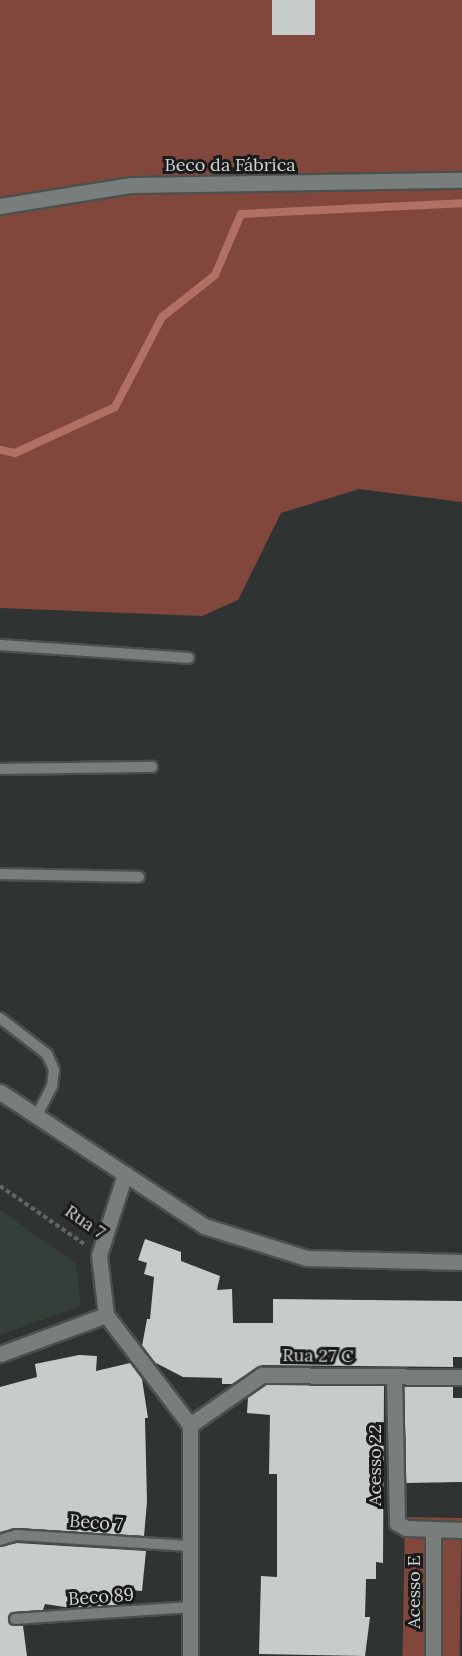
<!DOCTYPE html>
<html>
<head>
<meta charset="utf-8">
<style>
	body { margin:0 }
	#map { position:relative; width:462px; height:1656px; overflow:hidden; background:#2f3432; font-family:Lora,serif }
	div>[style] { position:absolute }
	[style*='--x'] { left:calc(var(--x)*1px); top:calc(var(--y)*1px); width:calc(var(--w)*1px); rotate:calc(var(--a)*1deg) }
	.built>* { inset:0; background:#343f3a }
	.green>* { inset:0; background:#81473c; transform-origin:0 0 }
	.stream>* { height:8px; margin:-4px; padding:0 4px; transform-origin:4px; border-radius:4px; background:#b07063 }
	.building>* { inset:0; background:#c6ccc9; transform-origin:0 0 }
	.path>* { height:4px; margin-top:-2px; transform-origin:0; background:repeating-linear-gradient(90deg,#606563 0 4.5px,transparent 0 7.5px) }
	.roads { filter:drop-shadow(2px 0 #4b504e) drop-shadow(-2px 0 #4b504e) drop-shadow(0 2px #4b504e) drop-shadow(0 -2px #4b504e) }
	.service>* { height:10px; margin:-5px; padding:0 5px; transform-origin:5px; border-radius:5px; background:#787e7b }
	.minor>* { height:15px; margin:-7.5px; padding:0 7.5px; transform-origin:7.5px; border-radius:7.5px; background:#787e7b }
	.tertiary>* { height:15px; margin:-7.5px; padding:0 7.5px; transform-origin:7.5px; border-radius:7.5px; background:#787e7b }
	span { translate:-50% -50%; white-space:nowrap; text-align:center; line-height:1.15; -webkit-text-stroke:6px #191b1a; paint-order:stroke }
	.street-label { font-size:18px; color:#d2d5d4 }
</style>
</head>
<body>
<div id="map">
	<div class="built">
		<div style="clip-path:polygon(0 1210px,76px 1264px,81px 1306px,0 1335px)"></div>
	</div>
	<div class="green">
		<div style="clip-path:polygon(0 0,462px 0,462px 502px,359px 489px,281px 513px,238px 600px,202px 616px,0 608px)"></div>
		<div style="left:405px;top:1517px;width:57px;height:139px;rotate:1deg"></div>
	</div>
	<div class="stream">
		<div style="--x:0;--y:450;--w:15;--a:11"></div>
		<div style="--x:15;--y:453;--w:110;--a:-24.7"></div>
		<div style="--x:115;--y:407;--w:102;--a:-62.4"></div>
		<div style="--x:162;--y:317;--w:68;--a:-38.4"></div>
		<div style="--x:215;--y:275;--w:66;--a:-66.9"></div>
		<div style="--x:241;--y:214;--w:221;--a:-2.8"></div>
	</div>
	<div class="building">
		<div style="left:272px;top:0;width:43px;height:35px"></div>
		<div style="clip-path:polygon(145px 1239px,181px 1252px,181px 1261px,220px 1276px,217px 1290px,232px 1289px,233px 1323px,273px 1323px,273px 1299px,462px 1301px,462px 1357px,453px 1357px,453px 1367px,262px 1365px,232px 1384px,222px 1384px,222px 1378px,183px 1377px,154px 1362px,142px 1346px,147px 1319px,150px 1319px,154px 1277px,144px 1274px,147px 1263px,138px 1260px)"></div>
		<div style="clip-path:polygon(79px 1355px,97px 1356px,96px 1371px,130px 1363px,142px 1379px,148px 1418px,145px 1418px,147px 1502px,144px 1536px,16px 1528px,0 1532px,0 1387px,37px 1377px,35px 1364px)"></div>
		<div style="clip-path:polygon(265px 1385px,384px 1386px,383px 1563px,376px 1562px,376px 1579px,366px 1579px,365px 1617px,370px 1617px,365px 1656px,259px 1654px,261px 1576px,277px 1577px,277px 1474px,269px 1474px,270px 1415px,247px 1413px,248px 1397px)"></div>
		<div style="clip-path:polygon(404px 1386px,453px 1387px,453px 1398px,462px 1398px,462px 1482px,406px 1483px)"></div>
		<div style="clip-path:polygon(17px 1543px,146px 1551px,142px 1591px,118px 1589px,117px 1605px,71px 1608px,45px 1604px,43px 1610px,11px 1613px,9px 1624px,23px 1626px,27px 1656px,0 1656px,0 1547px)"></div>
	</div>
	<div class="path">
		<div style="--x:0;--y:1186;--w:102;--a:34.6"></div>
	</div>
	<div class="roads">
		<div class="service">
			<div style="--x:0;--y:645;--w:189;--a:3.9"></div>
			<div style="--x:0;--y:769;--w:152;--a:-0.8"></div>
			<div style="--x:0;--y:874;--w:139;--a:1.2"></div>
			<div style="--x:0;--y:1018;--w:59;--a:37.5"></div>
			<div style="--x:47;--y:1054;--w:17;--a:66"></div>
			<div style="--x:54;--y:1070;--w:16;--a:97"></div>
			<div style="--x:52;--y:1086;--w:34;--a:117"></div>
			<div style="--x:0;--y:1540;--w:17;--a:-17"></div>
			<div style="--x:16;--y:1535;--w:174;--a:3.6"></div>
			<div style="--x:15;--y:1619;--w:175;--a:-3.9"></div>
		</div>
		<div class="minor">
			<div style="--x:0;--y:206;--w:133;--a:-9.1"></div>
			<div style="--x:131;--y:185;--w:331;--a:-0.9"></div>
			<div style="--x:106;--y:1315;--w:138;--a:52.6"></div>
			<div style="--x:190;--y:1425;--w:231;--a:90"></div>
			<div style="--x:106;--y:1315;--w:60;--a:-96.7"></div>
			<div style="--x:99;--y:1255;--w:85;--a:-72.2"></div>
			<div style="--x:0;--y:1354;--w:113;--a:-20.2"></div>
			<div style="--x:394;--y:1376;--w:147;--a:88.8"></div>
			<div style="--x:397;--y:1523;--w:10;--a:29"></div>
			<div style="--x:406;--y:1528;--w:56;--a:2"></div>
			<div style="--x:190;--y:1425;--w:88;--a:-34.8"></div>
			<div style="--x:262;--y:1375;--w:200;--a:0.6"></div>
			<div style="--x:433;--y:1656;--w:127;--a:-90"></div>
		</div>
		<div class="tertiary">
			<div style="--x:0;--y:1092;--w:244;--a:33.3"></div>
			<div style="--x:204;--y:1226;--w:108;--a:17.3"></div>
			<div style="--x:307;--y:1258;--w:155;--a:1.5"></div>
		</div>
	</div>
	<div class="street-label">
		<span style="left:230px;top:165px">Beco da Fábrica</span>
		<span style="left:85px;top:1222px;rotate:35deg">Rua 7</span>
		<span style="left:318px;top:1356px;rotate:1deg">Rua 27 C</span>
		<span style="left:375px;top:1465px;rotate:-90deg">Acesso 22</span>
		<span style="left:96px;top:1523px;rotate:4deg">Beco 7</span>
		<span style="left:414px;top:1592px;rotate:-90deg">Acesso E</span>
		<span style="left:101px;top:1597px;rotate:-4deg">Beco 89</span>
	</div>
</div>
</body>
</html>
